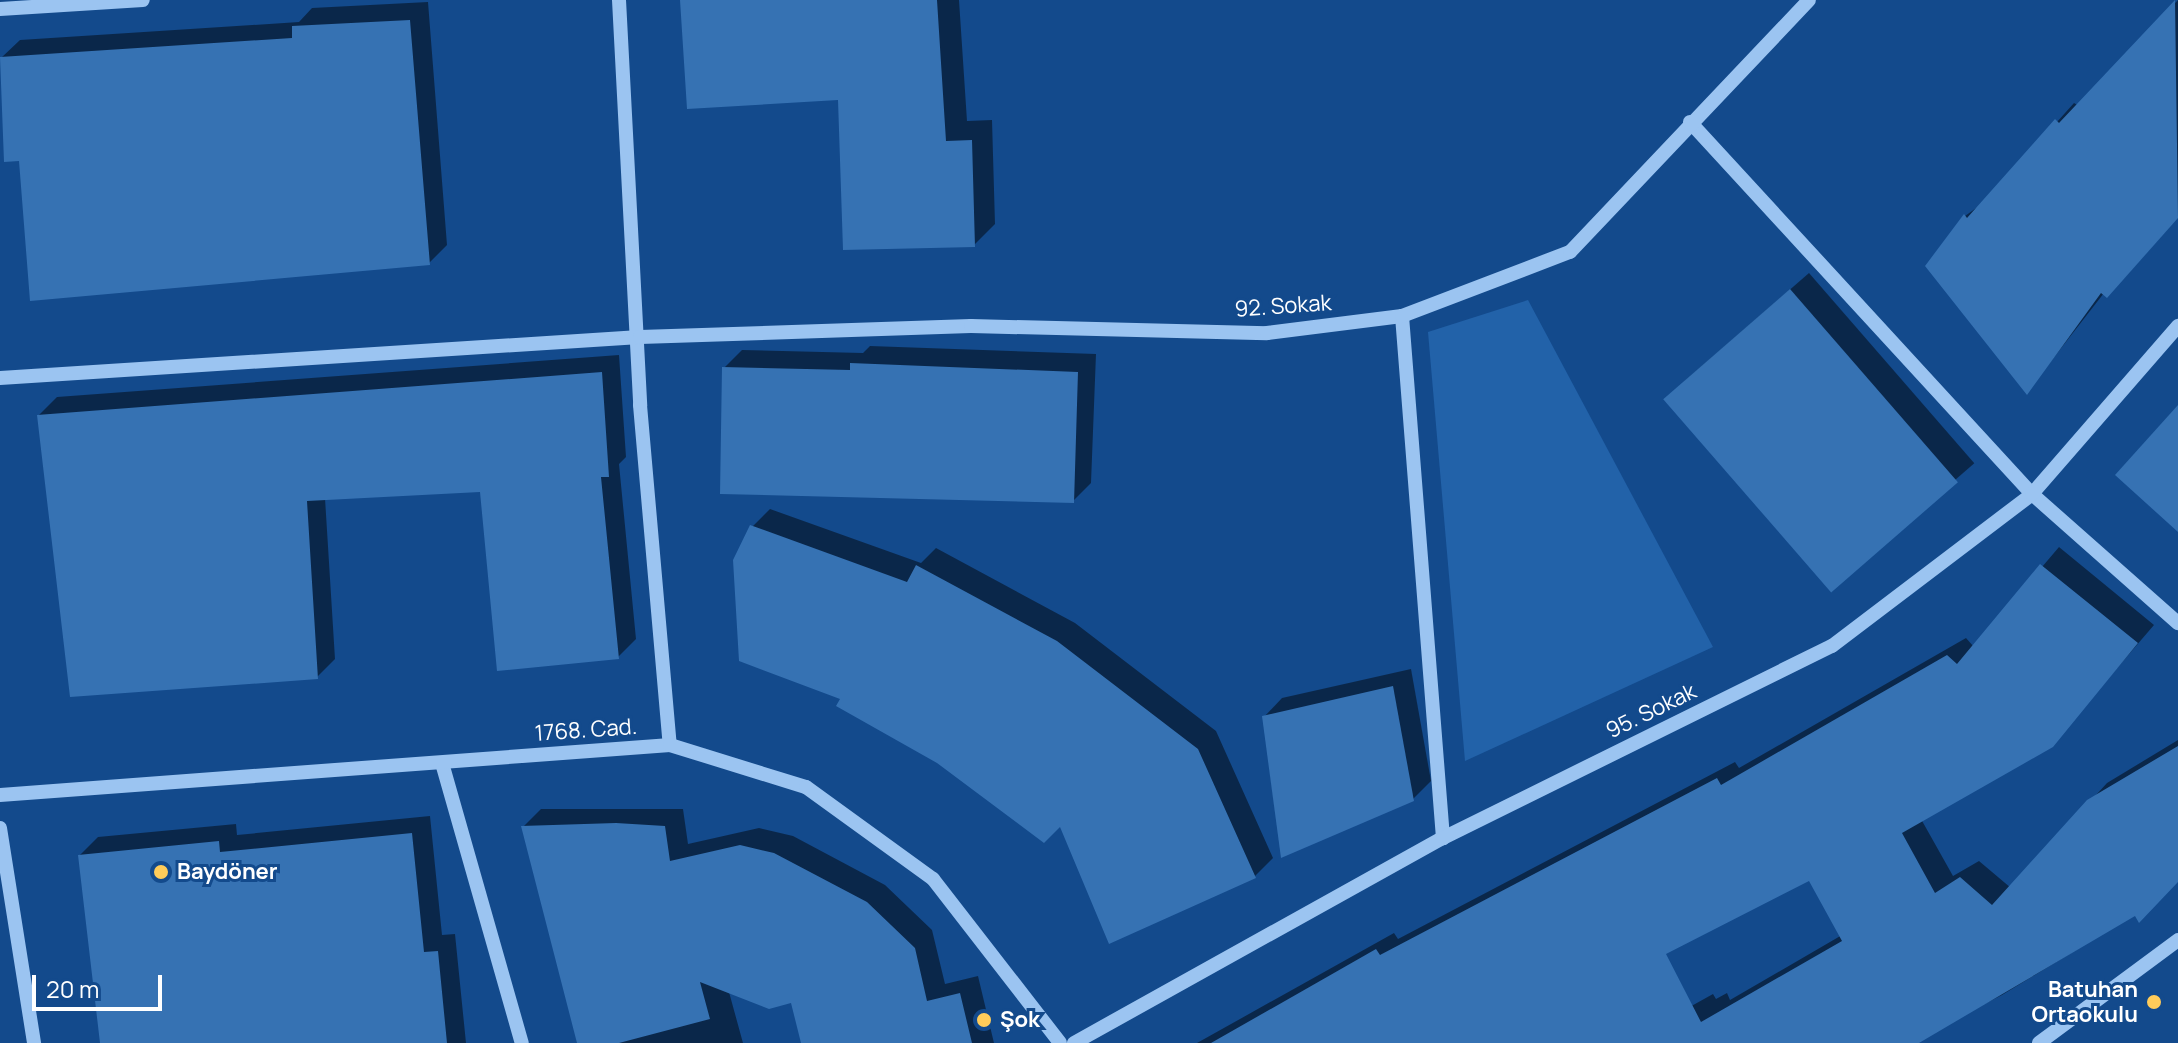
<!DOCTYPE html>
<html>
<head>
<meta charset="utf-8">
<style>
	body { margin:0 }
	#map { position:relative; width:2178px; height:1043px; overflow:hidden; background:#134a8c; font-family:Manrope,sans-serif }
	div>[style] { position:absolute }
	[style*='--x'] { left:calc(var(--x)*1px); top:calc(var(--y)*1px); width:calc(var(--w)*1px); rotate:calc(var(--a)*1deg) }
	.green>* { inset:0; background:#2262a9 }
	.shadow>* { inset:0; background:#0007; transform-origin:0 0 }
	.building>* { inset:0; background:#3672b3; transform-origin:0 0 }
	.minor>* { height:14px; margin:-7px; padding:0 7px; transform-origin:7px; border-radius:7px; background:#9bc4f1 }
	.dots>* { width:22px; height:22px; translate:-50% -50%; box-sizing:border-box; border:4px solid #134a8c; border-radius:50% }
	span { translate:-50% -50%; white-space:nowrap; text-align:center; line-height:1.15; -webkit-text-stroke:6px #134a8c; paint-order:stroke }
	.street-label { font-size:22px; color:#fff }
	.poi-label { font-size:22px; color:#fff; font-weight:700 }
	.left { translate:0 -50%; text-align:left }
	.right { translate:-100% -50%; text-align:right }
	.scale { position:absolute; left:32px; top:975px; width:130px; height:36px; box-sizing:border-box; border:4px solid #fff; border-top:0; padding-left:10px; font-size:24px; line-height:28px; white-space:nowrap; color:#fff; -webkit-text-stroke:6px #134a8c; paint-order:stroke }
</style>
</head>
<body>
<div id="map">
	<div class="green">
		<div style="clip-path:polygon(1528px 300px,1713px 647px,1465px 761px,1428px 332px)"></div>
	</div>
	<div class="shadow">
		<div style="clip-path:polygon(682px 0,959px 0,967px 121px,992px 120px,995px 224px,974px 245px,840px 98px)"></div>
		<div style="clip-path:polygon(2178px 0,2178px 217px,2125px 277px,2104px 293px,2027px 392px,1965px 216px,1986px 201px,2074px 103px,2079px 106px)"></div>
		<div style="clip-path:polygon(428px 2px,447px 245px,429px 263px,146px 286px,20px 159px,1px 58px,20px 40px,299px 22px,312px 8px)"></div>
		<div style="left:1809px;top:273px;width:252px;height:165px;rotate:49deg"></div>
		<div style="clip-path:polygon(870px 346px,1096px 354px,1091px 483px,1073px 501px,724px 368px,742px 350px,863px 353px)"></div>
		<div style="clip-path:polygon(619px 355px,626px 457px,619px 464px,636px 639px,618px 657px,481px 490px,325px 498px,335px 659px,317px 677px,39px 415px,57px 397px)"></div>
		<div style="clip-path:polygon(770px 509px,921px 563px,936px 548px,1075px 623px,1216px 731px,1273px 858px,1255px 876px,1110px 942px,1061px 823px,938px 762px,843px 698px,752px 527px)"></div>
		<div style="clip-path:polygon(2059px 547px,2154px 625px,2051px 745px,1921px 819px,1953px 876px,1979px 861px,2011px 888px,2107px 783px,2178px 740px,2178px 879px,2135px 914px,2002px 995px,1907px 1043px,1625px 1043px,1713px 994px,1716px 999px,1727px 993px,1730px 1000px,1842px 935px,1810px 878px,1701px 932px,1501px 1043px,1197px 1043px,1394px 933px,1398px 939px,1735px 762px,1739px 768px,1966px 638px,1974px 647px)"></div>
		<div style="clip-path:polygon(1411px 669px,1431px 781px,1413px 799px,1264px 717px,1282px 698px)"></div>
		<div style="clip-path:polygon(541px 809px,683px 809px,688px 844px,759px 828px,793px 836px,885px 885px,932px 930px,945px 984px,978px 976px,994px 1043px,803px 1043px,793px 1001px,729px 992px,743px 1043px,580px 1043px,523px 827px)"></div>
		<div style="clip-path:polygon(430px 816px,442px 935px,455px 934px,466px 1043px,102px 1043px,80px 855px,98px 837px,236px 824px,237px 835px)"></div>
	</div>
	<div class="building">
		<div style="clip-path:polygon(680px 0,937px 0,946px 141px,972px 140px,975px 247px,843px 250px,838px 100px,687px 109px)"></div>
		<div style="clip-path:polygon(2175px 0,2178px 218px,2107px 298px,2101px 293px,2027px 395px,1925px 266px,1964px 214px,1967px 218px,2055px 119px,2059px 123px)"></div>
		<div style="clip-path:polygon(410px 20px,430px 265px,30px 301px,19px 161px,4px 162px,0 57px,292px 38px,292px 26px)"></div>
		<div style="left:1790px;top:289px;width:256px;height:168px;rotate:49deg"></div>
		<div style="clip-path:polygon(850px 363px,1078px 372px,1074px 503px,720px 494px,722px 367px,850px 370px)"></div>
		<div style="clip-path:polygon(602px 372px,609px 477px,601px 477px,619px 659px,497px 671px,480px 492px,307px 501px,318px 679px,70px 697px,37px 415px)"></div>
		<div style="clip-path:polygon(2178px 405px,2178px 532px,2115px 475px)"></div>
		<div style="clip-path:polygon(750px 525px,907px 582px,916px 565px,1057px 641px,1198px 749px,1256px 878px,1109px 944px,1060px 827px,1044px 843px,937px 763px,836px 706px,840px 699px,739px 661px,733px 560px)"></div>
		<div style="clip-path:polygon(evenodd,2040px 564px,2138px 643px,2053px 747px,1902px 833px,1935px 893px,1960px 877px,1992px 905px,2087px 800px,2178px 746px,2178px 882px,2139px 923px,2135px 916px,1919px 1043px,1211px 1043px,1376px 949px,1380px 955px,1717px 778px,1721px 785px,1947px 655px,1957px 664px,2040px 564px,1809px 881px,1842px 941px,1701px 1022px,1666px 954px,1809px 881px)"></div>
		<div style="clip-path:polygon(1393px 686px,1414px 801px,1281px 858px,1262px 716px)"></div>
		<div style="clip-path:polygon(616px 823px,665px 826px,670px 861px,740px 845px,774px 853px,867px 902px,915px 948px,927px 1001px,960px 993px,972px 1043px,801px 1043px,791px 1003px,769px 1009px,700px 982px,710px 1019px,619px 1043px,577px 1043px,521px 826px)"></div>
		<div style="clip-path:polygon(412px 833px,424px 952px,438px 951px,447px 1043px,100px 1043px,78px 855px,219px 841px,220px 852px)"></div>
	</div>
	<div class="minor">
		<div style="--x:619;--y:0;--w:406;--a:87"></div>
		<div style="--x:640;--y:405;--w:341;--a:85"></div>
		<div style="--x:0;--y:9;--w:143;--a:-3.6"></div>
		<div style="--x:1690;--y:122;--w:505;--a:47.41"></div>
		<div style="--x:2032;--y:494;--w:195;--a:41.5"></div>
		<div style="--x:1402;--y:316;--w:524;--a:85.51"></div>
		<div style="--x:0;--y:378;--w:641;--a:-3.67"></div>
		<div style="--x:640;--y:337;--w:331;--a:-1.9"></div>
		<div style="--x:971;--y:326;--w:296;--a:1.4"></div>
		<div style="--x:1267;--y:333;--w:136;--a:-7.2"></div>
		<div style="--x:1402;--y:316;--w:180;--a:-20.9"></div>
		<div style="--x:1570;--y:252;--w:347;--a:-46.5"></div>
		<div style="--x:442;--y:763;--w:291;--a:74.1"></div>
		<div style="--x:0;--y:795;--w:672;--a:-4.27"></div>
		<div style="--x:670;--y:745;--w:142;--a:17.2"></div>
		<div style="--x:806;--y:787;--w:157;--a:35.9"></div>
		<div style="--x:933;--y:879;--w:207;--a:52.2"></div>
		<div style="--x:0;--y:828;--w:218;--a:81"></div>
		<div style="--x:1074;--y:1043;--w:422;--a:-29.1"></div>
		<div style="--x:1443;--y:838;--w:434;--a:-26.3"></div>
		<div style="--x:1832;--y:646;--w:251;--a:-37.2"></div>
		<div style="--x:2032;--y:494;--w:223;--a:-49"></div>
		<div style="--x:2039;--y:1043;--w:173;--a:-36.5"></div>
	</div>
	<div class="dots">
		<div style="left:161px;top:872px;background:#ffcc5a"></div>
		<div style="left:2154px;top:1002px;background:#ffcc5a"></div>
		<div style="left:984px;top:1020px;background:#ffcc5a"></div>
	</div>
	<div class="street-label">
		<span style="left:1283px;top:306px;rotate:-4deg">92. Sokak</span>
		<span style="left:1651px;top:711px;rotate:-26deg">95. Sokak</span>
		<span style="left:586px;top:730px;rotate:-4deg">1768. Cad.</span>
	</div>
	<div class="poi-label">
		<span class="left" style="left:177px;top:872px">Baydöner</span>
		<span class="right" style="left:2138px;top:1002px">Batuhan<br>Ortaokulu</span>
		<span class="left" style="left:1000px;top:1020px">Şok</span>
	</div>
	<div class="scale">20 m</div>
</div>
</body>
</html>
